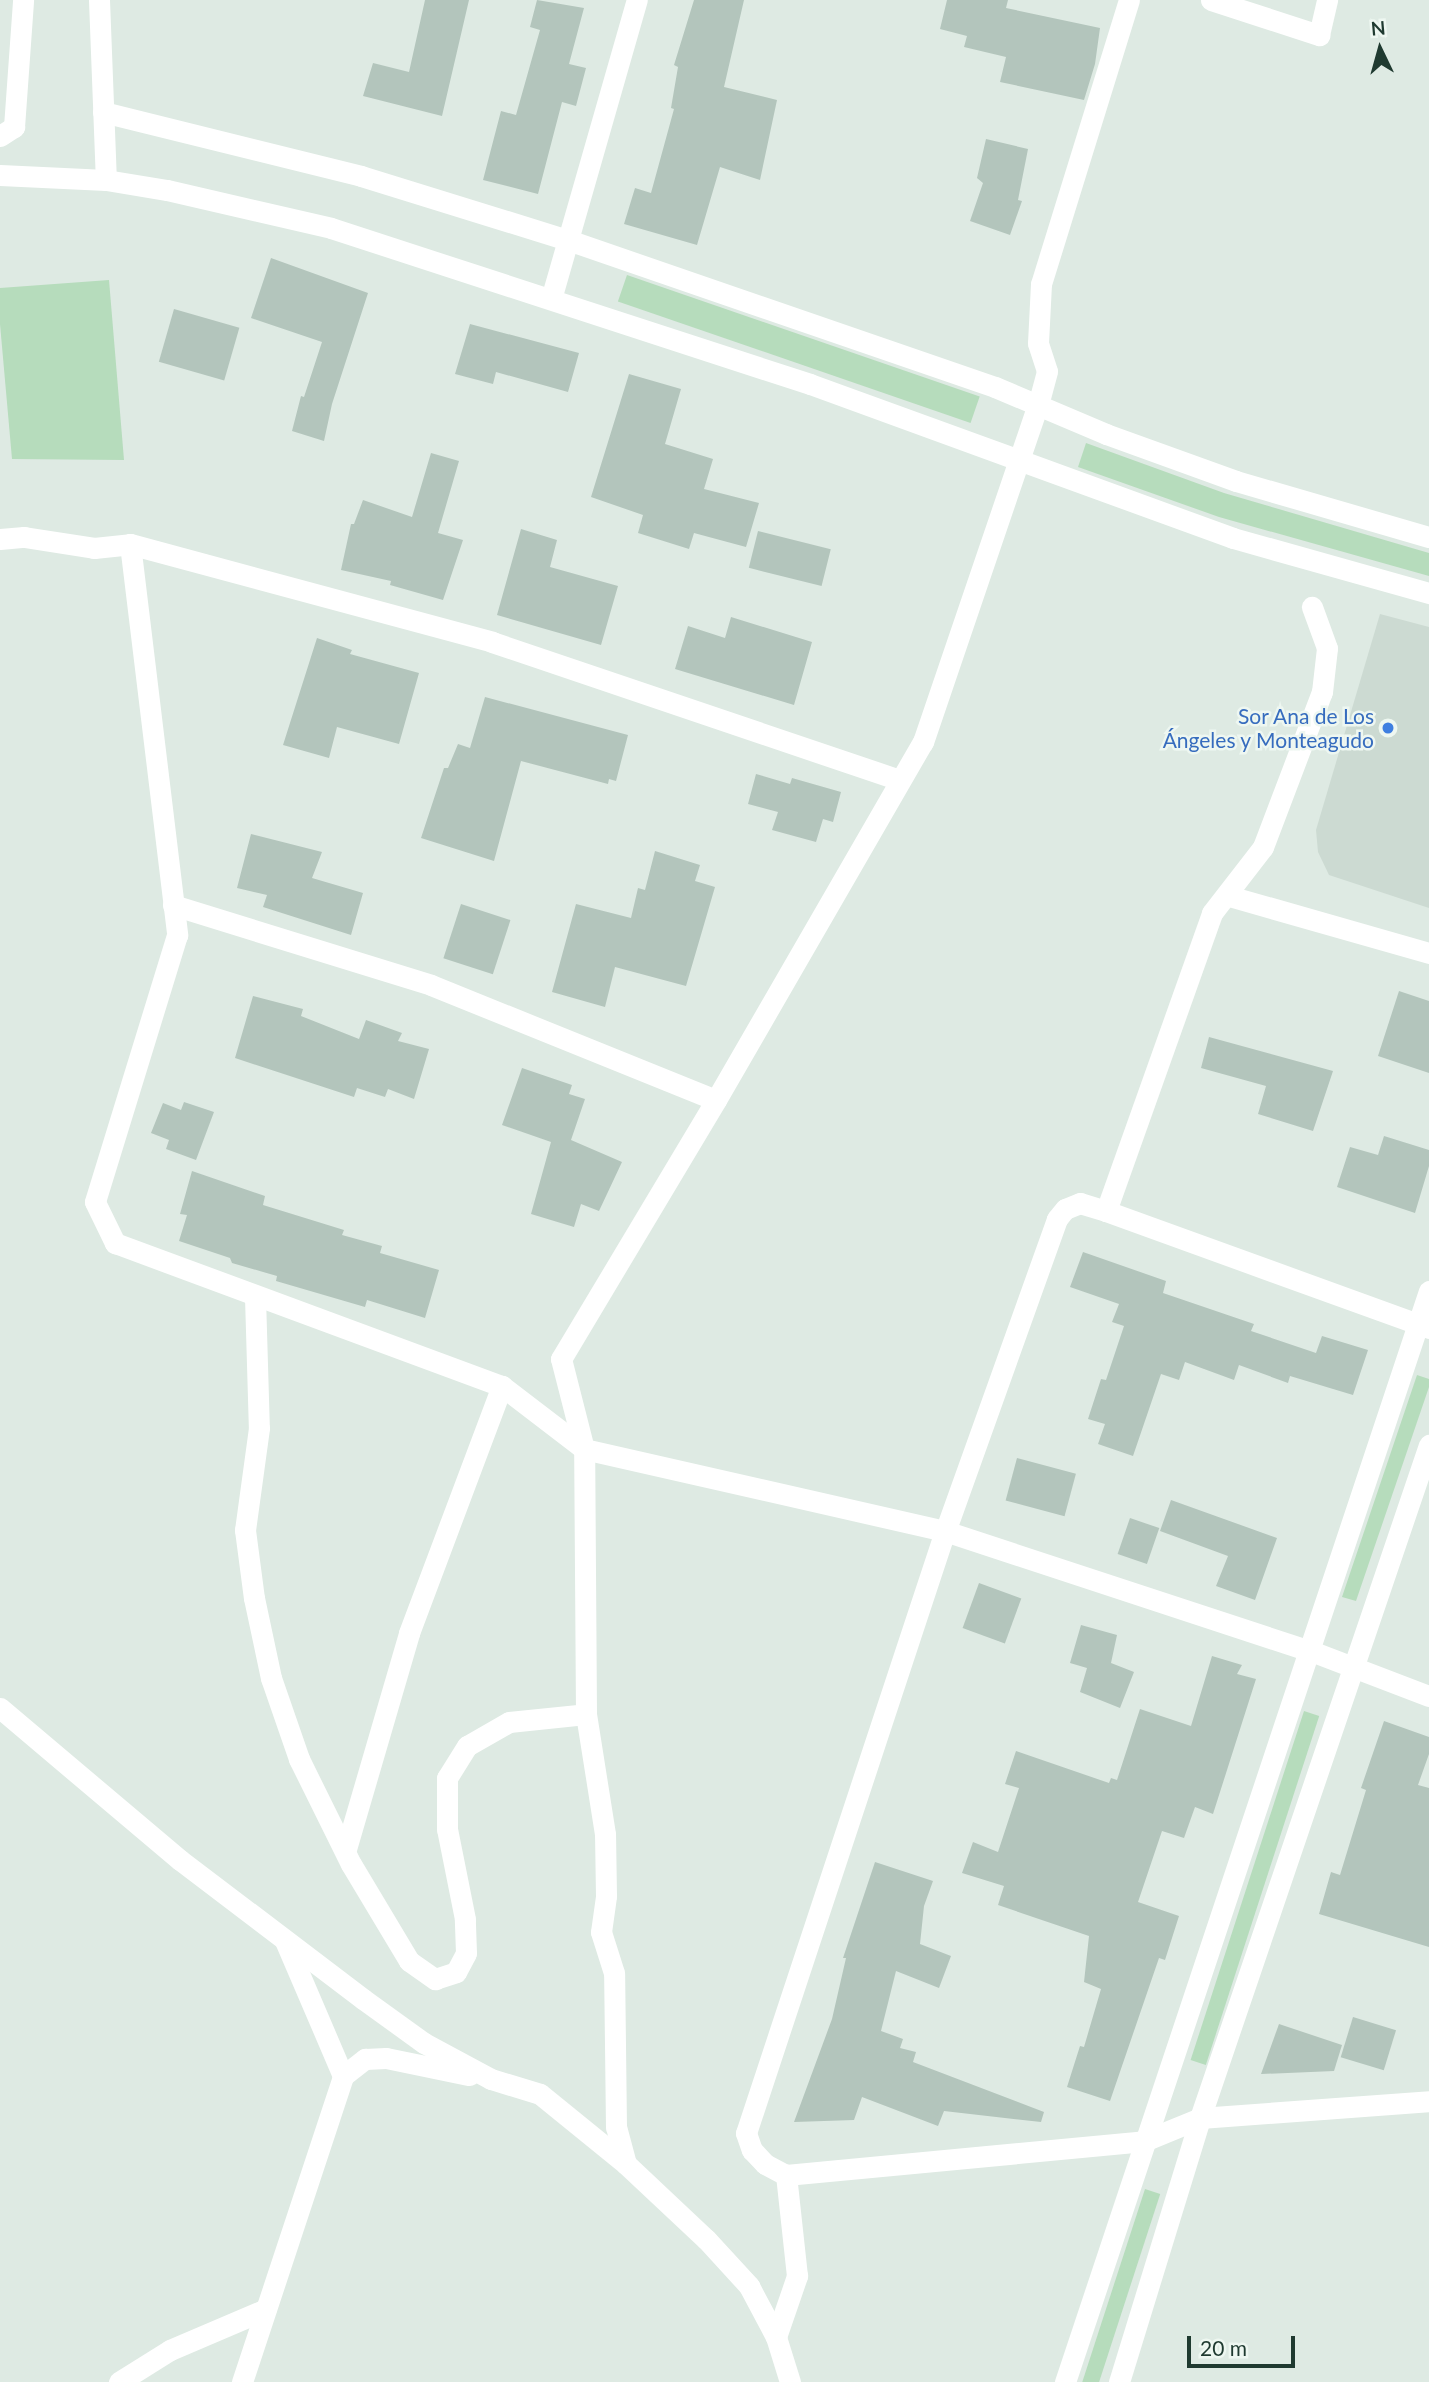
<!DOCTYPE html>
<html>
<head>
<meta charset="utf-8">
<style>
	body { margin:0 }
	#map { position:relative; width:1429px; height:2382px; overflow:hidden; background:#deeae3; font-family:Lato,sans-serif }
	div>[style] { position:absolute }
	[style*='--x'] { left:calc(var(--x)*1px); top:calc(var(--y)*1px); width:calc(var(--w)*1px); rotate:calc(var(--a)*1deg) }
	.built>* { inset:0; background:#ccdad2 }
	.green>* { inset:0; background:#b6dcbc; transform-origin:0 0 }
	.building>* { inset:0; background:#b3c5bc; transform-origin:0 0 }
	.street>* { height:21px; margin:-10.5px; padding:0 10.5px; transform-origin:10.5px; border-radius:10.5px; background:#fff }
	.secondary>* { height:21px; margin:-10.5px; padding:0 10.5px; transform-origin:10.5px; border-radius:10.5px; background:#fff }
	.dots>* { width:19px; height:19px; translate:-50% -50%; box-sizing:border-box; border:4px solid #eef7f1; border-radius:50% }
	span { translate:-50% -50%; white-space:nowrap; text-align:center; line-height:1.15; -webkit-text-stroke:5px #eef7f1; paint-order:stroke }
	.shop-label { font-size:21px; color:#366cbe }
	.right { translate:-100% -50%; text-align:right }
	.north { position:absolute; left:1345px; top:14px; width:70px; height:70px; -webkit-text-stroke:5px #eef7f1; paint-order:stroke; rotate:355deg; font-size:19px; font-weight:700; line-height:28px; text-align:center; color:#1f3a30 }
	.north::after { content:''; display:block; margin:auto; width:24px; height:32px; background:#1f3a30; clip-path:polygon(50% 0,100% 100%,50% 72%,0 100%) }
	.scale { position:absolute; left:1187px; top:2336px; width:108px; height:32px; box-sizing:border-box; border:4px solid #1f3a30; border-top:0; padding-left:9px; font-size:21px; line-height:24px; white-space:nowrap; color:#1f3a30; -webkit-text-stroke:5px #eef7f1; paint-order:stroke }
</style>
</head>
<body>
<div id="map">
	<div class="built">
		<div style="clip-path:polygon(1380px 614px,1429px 627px,1429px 908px,1329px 875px,1318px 852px,1316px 830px)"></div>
	</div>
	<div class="green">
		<div style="left:627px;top:275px;width:373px;height:28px;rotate:19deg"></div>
		<div style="clip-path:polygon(109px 280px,124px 460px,12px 459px,0 324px,0 288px)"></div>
		<div style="clip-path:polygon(1086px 443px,1224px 493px,1429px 553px,1429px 576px,1219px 517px,1078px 467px)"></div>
		<div style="clip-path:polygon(1417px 1375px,1429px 1379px,1429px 1387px,1356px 1601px,1342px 1597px)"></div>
		<div style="left:1304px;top:1711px;width:16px;height:367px;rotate:18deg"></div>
		<div style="left:1145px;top:2189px;width:16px;height:203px;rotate:18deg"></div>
	</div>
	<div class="building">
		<div style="clip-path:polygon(425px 0,469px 0,442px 116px,363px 96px,373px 63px,409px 72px)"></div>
		<div style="clip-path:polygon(537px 0,584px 8px,569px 64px,586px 68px,576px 106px,562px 102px,538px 194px,483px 180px,501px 111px,516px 115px,540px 30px,530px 27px)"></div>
		<div style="clip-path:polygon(694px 0,744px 0,724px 87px,777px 100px,760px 180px,720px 167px,697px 245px,624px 224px,635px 188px,651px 193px,674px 109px,671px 108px,678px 67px,674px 65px)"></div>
		<div style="clip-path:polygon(947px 0,1008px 0,1006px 8px,1100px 28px,1095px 64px,1084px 100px,1000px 82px,1006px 57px,964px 47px,967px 36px,940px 29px)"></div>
		<div style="clip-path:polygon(986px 139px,1028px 149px,1018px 200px,1022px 201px,1010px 235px,970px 221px,983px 183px,977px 178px)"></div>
		<div style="clip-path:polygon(271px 258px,368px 293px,332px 404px,324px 441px,292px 431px,301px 396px,304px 397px,322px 342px,251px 318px)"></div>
		<div style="left:174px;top:309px;width:68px;height:55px;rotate:16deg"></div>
		<div style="clip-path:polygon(470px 324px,579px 353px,568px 392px,496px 372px,493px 384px,455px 374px)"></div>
		<div style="clip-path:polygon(629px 374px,681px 389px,665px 444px,713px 459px,704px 489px,759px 503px,746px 547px,694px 533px,689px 549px,638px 533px,643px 515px,591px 497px)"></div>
		<div style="clip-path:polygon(431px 453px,459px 461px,438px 533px,463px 540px,443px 600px,390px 585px,391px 581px,341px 570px,351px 524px,354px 524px,363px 500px,412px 517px)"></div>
		<div style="clip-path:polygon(521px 529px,557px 540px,550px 567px,618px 586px,601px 645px,497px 615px)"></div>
		<div style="left:758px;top:531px;width:75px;height:38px;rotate:14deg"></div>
		<div style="clip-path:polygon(731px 617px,812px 642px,794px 705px,675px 669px,688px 626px,725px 638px)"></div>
		<div style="clip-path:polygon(317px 638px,352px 650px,350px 654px,419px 673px,399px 744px,337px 727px,329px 758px,283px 745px)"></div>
		<div style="clip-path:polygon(485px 697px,628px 735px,616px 781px,609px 779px,608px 784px,521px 761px,494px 861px,421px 838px,444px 768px,448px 768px,458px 744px,470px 748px)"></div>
		<div style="clip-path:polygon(756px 774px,790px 784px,792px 778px,841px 792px,833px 822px,823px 819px,816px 842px,772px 830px,778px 812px,748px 804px)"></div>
		<div style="clip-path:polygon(251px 834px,322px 852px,312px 878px,363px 893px,351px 935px,263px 907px,267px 895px,237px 888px)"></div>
		<div style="clip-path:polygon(655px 851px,700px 865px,695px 881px,715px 887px,686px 986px,615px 967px,605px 1007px,552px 992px,576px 904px,631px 918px,638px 888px,645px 890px)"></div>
		<div style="left:461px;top:904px;width:52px;height:57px;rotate:18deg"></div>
		<div style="clip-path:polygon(1399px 991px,1429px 1001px,1429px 1073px,1378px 1056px)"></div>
		<div style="clip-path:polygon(253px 996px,303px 1009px,301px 1016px,359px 1039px,366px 1020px,402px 1033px,398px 1041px,429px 1049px,414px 1099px,388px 1089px,385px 1097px,357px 1088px,354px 1097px,235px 1058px)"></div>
		<div style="clip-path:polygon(1209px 1037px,1333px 1071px,1313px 1131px,1258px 1114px,1266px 1086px,1201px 1068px)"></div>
		<div style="clip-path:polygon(522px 1068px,572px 1085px,569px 1094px,585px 1099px,571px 1140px,622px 1162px,599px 1211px,581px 1204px,574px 1227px,531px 1214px,551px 1142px,502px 1125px)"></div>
		<div style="clip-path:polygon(184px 1102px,214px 1112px,196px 1160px,166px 1149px,169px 1140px,151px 1133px,163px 1103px,181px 1110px)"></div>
		<div style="clip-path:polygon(1384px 1136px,1429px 1150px,1429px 1166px,1415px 1213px,1337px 1187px,1350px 1147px,1378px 1155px)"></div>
		<div style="clip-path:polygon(192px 1171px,265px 1196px,263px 1205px,344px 1230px,342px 1235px,382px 1246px,380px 1253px,439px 1270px,425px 1318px,367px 1300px,365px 1307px,276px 1281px,277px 1276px,232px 1263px,230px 1258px,179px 1241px,187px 1215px,180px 1214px)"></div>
		<div style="clip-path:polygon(1083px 1252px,1166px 1281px,1163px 1293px,1254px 1324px,1251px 1331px,1316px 1353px,1322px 1336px,1368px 1350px,1353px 1395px,1290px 1376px,1288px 1383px,1239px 1365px,1234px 1380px,1185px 1362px,1179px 1380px,1161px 1374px,1133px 1456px,1098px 1444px,1105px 1424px,1088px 1419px,1101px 1379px,1106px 1380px,1124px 1326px,1112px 1322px,1119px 1304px,1070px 1287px)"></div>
		<div style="left:1017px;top:1458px;width:61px;height:44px;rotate:15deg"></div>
		<div style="clip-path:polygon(1171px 1500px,1277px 1538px,1255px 1600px,1216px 1586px,1228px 1556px,1160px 1531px)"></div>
		<div style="left:1130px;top:1518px;width:31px;height:38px;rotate:19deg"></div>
		<div style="left:979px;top:1583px;width:45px;height:48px;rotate:20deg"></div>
		<div style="clip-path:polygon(1081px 1625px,1117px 1635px,1111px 1663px,1134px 1672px,1120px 1708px,1080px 1692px,1087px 1668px,1070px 1663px)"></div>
		<div style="clip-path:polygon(1212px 1656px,1242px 1665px,1237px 1674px,1256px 1679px,1213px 1814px,1195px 1807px,1184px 1838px,1162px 1831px,1138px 1902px,1179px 1916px,1165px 1960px,1159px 1958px,1110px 2101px,1067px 2087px,1080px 2046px,1084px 2047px,1101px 1989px,1084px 1982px,1089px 1936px,998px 1905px,1004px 1886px,962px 1873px,973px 1842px,998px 1852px,1019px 1788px,1005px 1784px,1016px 1751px,1109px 1783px,1111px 1778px,1117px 1780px,1140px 1709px,1191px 1726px)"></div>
		<div style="clip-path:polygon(1384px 1721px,1429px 1737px,1429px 1754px,1418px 1785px,1429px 1788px,1429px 1947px,1319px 1914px,1331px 1872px,1340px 1875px,1366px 1790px,1361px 1788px)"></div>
		<div style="clip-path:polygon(875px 1862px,933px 1881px,924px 1906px,920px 1944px,951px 1956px,939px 1988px,896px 1971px,881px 2031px,903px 2039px,900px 2048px,916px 2052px,913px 2062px,1044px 2112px,1041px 2122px,944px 2111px,938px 2126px,862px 2097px,854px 2120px,794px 2122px,832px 2019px,846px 1958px,843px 1958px)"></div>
		<div style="left:1353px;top:2017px;width:45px;height:42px;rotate:17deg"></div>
		<div style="clip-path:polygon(1279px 2024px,1342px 2045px,1334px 2071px,1261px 2074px)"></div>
	</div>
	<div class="street">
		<div style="--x:99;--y:0;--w:180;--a:87.8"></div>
		<div style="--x:1211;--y:0;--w:114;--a:18"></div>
		<div style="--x:1319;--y:35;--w:36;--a:-77"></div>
		<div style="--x:103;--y:112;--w:266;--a:13.9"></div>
		<div style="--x:361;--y:176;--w:217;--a:17.2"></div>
		<div style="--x:568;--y:240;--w:452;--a:19"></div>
		<div style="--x:995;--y:387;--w:121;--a:22.9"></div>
		<div style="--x:1106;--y:434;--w:138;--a:19.9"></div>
		<div style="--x:1236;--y:481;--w:201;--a:16.2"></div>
		<div style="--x:0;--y:136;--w:17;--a:-33"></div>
		<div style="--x:14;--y:127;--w:127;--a:-85.9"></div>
		<div style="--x:0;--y:175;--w:106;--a:2.7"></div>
		<div style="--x:106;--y:180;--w:62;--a:9.3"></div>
		<div style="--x:167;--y:190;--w:168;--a:13"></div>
		<div style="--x:331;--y:228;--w:504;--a:18.04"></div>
		<div style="--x:810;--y:384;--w:450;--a:20"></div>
		<div style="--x:1233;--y:538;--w:204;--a:15.7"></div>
		<div style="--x:551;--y:299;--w:311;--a:-74"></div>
		<div style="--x:0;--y:539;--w:24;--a:-5"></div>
		<div style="--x:24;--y:537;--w:71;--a:8.9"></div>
		<div style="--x:94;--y:548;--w:36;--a:-6"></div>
		<div style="--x:130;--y:544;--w:375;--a:15.1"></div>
		<div style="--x:492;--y:642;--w:430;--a:18.7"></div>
		<div style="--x:130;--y:544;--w:394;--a:83.1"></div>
		<div style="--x:177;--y:935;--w:279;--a:107.1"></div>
		<div style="--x:95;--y:1202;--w:46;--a:64"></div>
		<div style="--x:115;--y:1243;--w:413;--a:20.3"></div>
		<div style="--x:502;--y:1386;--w:103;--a:37.5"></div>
		<div style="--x:584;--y:1449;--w:370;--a:12.8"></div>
		<div style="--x:945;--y:1531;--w:385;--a:18.2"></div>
		<div style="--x:1311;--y:1651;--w:126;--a:20.9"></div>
		<div style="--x:1229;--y:896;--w:208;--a:15.9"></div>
		<div style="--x:173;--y:905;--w:270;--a:17.2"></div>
		<div style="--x:431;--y:985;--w:307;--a:22"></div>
		<div style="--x:1106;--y:1211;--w:316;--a:-70.4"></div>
		<div style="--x:1212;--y:913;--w:83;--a:-52.3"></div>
		<div style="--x:1263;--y:847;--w:166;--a:-69.2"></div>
		<div style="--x:1322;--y:692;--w:44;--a:-83.5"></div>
		<div style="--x:1327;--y:648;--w:44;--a:-110.1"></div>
		<div style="--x:255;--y:1297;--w:131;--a:88.3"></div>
		<div style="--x:259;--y:1428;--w:103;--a:97.8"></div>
		<div style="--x:245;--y:1530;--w:69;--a:82.5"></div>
		<div style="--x:254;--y:1598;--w:82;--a:78"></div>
		<div style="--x:271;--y:1678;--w:86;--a:70.9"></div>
		<div style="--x:299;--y:1759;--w:117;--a:63.7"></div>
		<div style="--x:351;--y:1864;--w:113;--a:59.1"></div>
		<div style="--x:409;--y:1961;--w:32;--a:35"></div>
		<div style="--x:435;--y:1979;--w:22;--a:-18"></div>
		<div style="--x:456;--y:1972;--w:21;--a:-62"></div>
		<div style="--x:466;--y:1953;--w:34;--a:-92"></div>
		<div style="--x:465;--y:1919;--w:92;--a:-101.3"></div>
		<div style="--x:447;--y:1829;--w:51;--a:-90"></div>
		<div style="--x:447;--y:1778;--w:38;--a:-58"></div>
		<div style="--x:467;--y:1746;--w:48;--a:-29.7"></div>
		<div style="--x:509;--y:1722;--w:77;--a:-5.9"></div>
		<div style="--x:1429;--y:1328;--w:344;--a:-160.1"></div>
		<div style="--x:1106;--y:1211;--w:27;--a:-163"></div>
		<div style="--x:1080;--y:1203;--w:16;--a:158"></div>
		<div style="--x:1065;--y:1209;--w:13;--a:129"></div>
		<div style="--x:1057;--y:1219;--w:331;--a:109.7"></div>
		<div style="--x:945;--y:1531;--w:634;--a:108.29"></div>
		<div style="--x:746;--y:2133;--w:18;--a:71"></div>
		<div style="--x:752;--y:2150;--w:19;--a:47"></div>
		<div style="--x:765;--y:2164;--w:24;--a:28"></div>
		<div style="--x:786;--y:2175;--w:360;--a:-5.4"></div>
		<div style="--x:1144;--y:2141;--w:61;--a:-22.3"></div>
		<div style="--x:1200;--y:2118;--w:230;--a:-4.2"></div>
		<div style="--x:0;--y:1708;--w:236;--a:40.2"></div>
		<div style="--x:180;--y:1860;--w:230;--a:37.2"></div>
		<div style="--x:363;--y:1999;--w:75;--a:35.8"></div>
		<div style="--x:424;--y:2043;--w:76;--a:28.2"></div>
		<div style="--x:491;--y:2079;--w:51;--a:17"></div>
		<div style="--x:540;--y:2094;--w:111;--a:39.1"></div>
		<div style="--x:626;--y:2164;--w:110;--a:43.2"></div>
		<div style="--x:706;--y:2239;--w:64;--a:47.5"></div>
		<div style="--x:749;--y:2286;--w:58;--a:62.1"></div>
		<div style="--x:776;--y:2337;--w:47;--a:72.7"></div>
		<div style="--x:346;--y:1849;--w:225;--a:-73.7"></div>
		<div style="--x:409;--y:1633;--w:264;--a:-69.4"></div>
		<div style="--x:286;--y:1943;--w:145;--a:66.8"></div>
		<div style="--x:626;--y:2164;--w:38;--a:-105"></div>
		<div style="--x:616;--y:2127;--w:154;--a:-90.7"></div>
		<div style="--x:614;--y:1973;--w:43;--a:-107.6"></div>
		<div style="--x:601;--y:1932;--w:36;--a:-82"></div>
		<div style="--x:606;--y:1896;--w:62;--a:-90.9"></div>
		<div style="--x:605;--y:1834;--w:121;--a:-99"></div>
		<div style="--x:586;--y:1714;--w:265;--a:-90.4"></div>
		<div style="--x:584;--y:1449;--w:93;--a:-104.3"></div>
		<div style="--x:561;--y:1359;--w:302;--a:-59.1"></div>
		<div style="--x:716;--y:1100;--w:414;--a:-60"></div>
		<div style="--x:923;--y:742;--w:356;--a:-71.2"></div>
		<div style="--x:1038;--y:405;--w:35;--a:-75"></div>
		<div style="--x:1047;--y:371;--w:29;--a:-108"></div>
		<div style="--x:1038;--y:343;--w:59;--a:-87.1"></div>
		<div style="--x:1041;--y:284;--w:297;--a:-72.8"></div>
		<div style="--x:776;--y:2337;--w:65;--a:-71"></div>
		<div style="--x:797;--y:2276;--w:102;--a:-96.2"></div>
		<div style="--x:119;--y:2382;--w:60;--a:-32.1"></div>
		<div style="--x:170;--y:2350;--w:104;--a:-23.1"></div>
		<div style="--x:242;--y:2382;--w:322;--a:-71.7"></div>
		<div style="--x:343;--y:2076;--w:28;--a:-38"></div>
		<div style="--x:365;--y:2059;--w:21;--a:-3"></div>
		<div style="--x:386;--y:2058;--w:85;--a:11.6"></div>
	</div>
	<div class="secondary">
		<div style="--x:1065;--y:2382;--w:1150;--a:-71.55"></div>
		<div style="--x:1119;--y:2382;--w:276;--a:-72.9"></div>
		<div style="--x:1200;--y:2118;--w:711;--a:-71.21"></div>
	</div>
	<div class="dots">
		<div style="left:1388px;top:728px;background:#3f7fe0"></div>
	</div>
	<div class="shop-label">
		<span class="right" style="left:1374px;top:728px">Sor Ana de Los<br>Ángeles y Monteagudo</span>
	</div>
	<div class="north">N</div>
	<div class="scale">20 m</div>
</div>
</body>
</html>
